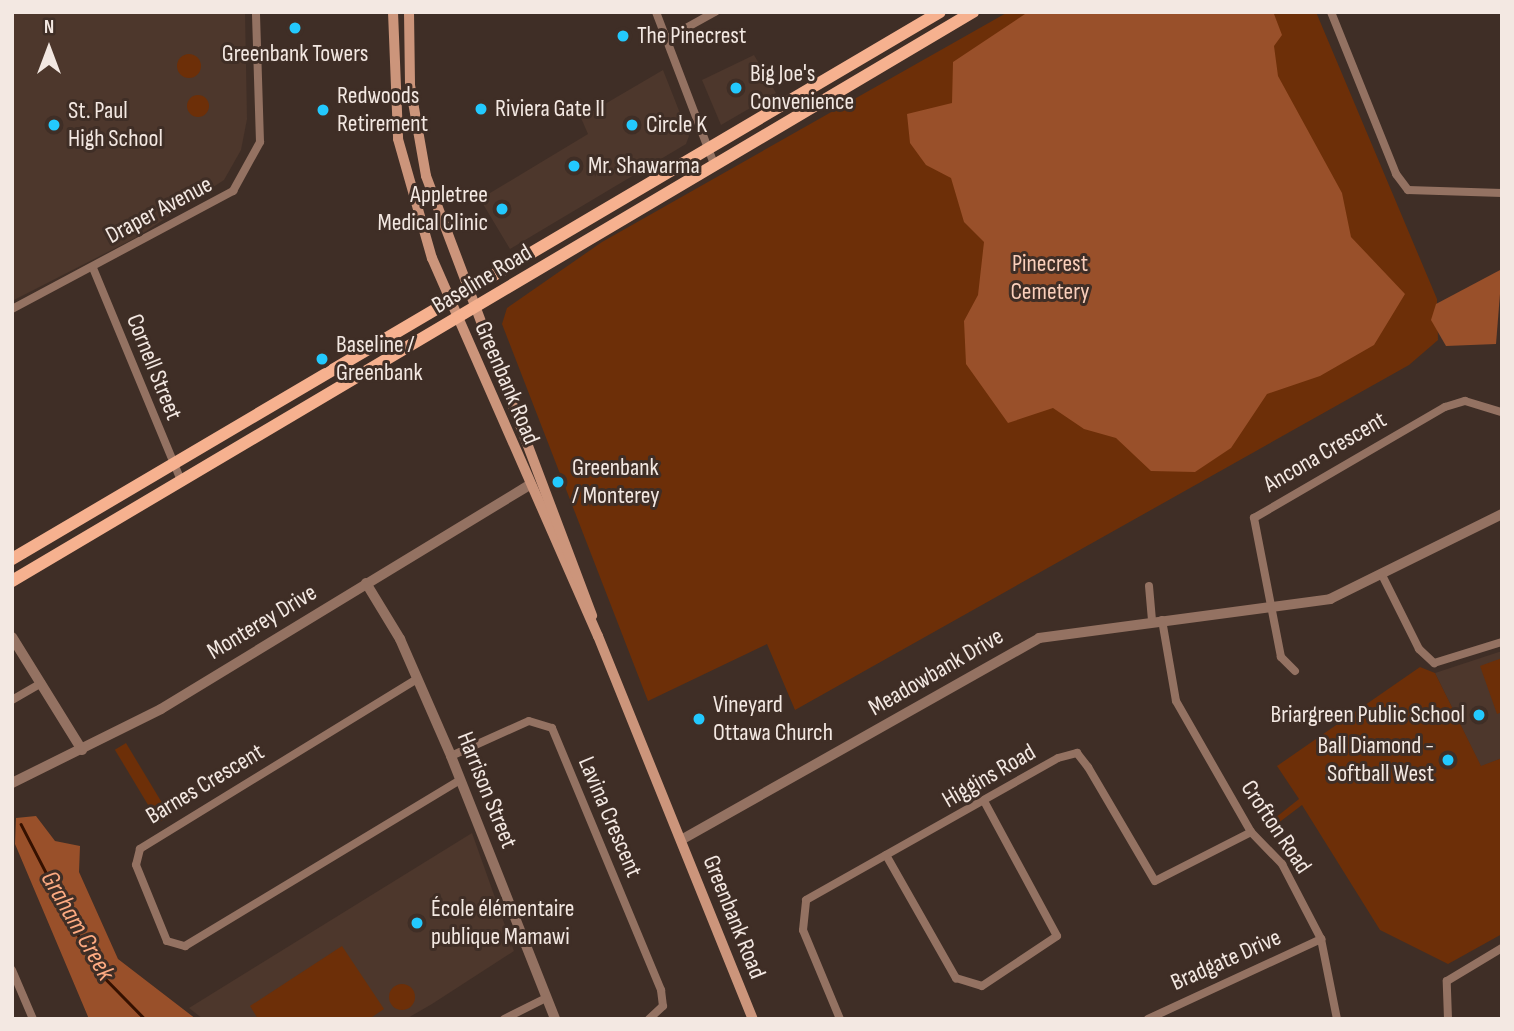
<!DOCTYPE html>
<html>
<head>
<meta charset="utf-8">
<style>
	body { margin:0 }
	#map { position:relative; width:1514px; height:1031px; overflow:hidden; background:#3f2e26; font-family:"Sofia Sans Condensed",sans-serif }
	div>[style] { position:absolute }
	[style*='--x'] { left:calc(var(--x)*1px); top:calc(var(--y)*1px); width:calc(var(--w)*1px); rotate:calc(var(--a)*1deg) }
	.built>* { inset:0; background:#4d372c }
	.green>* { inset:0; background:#6d2f08; transform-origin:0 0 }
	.round { border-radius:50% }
	.forest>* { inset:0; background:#99502a }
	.stream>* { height:2.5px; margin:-1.25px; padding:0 1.25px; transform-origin:1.25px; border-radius:1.25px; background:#361100 }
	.minor>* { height:8px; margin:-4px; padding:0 4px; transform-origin:4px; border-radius:4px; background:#947262 }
	.tertiary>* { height:10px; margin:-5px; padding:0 5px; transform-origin:5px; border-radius:5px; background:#947262 }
	.secondary>* { height:10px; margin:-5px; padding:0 5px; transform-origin:5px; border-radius:5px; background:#cc957b }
	.primary>* { height:12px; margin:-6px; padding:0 6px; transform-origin:6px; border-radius:6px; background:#f6b18f }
	.dots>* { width:19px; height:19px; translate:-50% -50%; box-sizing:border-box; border:4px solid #3f2e26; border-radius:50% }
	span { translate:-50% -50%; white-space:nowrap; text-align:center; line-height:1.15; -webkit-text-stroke:6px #3f2e26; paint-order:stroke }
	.poi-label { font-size:24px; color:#f3e8e2 }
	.left { translate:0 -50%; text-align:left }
	.right { translate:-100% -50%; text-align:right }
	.street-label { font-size:24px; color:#f3e8e2 }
	.park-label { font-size:24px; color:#facfbb }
	.water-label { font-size:26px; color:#feab82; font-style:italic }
	.frame { position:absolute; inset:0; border:14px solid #f3e8e2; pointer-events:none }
	.north { position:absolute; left:14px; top:14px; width:70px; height:70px; -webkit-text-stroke:5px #3f2e26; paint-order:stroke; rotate:0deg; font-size:19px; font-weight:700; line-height:28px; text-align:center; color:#f3e8e2 }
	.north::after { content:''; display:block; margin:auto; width:24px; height:32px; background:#f3e8e2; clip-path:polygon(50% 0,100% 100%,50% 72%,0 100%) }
</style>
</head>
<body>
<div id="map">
	<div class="built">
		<div style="clip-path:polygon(12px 12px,245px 12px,247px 119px,241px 150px,224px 180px,137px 237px,12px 301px)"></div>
		<div style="clip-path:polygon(754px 55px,776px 93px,721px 125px,702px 80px)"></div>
		<div style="clip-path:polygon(663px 70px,689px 136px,686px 144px,510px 249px,480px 199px,588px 134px,581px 118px)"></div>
		<div style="clip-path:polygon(1502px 651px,1502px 758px,1481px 767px,1435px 673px)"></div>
		<div style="clip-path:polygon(472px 833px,514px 951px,432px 1004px,406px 1019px,203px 1019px,189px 1008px)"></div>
	</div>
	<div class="green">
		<div style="clip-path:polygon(1008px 12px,1316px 12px,1437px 299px,1438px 340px,1409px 365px,795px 710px,767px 644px,648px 701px,502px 324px,507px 308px,602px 242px)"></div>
		<div class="round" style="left:177px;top:54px;width:24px;height:24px"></div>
		<div class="round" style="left:187px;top:95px;width:22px;height:22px"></div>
		<div style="clip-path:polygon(1502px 658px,1502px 712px,1497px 714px,1480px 666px)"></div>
		<div style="clip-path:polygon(1420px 667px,1435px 673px,1481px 766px,1502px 758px,1502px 934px,1448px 964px,1380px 930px,1302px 805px,1269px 830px,1265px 826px,1299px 799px,1277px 766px)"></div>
		<div style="left:126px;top:743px;width:85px;height:13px;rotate:59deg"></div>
		<div style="clip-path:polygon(342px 946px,384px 1009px,369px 1019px,258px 1019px,250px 1006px)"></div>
		<div class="round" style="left:389px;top:984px;width:26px;height:26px"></div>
	</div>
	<div class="forest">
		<div style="clip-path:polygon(1028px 12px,1274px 14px,1282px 35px,1274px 46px,1278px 76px,1342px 193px,1351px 237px,1405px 294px,1374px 345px,1320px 376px,1267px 394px,1231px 448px,1195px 472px,1151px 471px,1116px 438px,1084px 429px,1053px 408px,1008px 423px,966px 364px,964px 321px,978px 295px,984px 242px,964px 222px,951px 178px,926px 165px,910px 143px,907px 114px,952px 103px,953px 62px)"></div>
		<div style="clip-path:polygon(1502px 269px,1496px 344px,1446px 346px,1431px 320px,1436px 304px)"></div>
		<div style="clip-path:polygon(36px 816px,55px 841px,80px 846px,79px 872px,118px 959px,196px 1019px,89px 1019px,15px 844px,16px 818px)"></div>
	</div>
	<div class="stream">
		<div style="--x:21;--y:824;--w:163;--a:62.7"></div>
		<div style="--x:96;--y:969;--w:70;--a:45.6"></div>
	</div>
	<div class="minor">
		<div style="--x:656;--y:12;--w:160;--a:69.1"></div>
		<div style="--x:1331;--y:12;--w:175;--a:68.1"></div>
		<div style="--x:1396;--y:174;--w:20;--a:53"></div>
		<div style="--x:1408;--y:190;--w:94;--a:1.8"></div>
		<div style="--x:668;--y:38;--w:54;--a:-29"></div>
		<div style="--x:93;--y:268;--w:230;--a:67.5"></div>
		<div style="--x:12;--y:309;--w:251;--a:-28.1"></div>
		<div style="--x:233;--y:191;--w:56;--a:-61.1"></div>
		<div style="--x:260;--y:142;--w:130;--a:-91.8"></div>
		<div style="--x:1382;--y:575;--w:83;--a:63.4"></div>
		<div style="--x:1419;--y:649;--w:21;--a:43"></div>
		<div style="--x:1434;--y:663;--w:71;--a:-17.2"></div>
		<div style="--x:1149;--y:586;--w:35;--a:85"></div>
		<div style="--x:1162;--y:620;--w:82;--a:80.2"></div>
		<div style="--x:1176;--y:701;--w:151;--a:60.2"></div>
		<div style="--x:1251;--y:832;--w:45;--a:45.9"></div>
		<div style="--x:1282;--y:864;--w:85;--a:62.5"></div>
		<div style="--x:1321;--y:939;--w:82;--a:78.7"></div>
		<div style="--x:1295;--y:671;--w:20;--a:-135"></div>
		<div style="--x:1281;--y:657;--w:142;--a:-101"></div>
		<div style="--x:1254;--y:518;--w:221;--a:-30.2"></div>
		<div style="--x:1445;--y:407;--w:21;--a:-17"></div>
		<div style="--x:1465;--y:401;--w:39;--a:17"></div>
		<div style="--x:417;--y:679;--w:325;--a:148.5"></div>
		<div style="--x:140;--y:849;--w:16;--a:104"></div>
		<div style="--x:136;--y:865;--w:82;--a:67.8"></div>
		<div style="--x:167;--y:941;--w:19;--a:16"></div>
		<div style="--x:185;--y:946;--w:321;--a:-31.1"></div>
		<div style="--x:12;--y:700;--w:34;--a:-30"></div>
		<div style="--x:451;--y:756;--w:85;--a:-24.2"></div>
		<div style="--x:529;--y:721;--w:24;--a:17"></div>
		<div style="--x:552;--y:728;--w:284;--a:67.4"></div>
		<div style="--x:661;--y:990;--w:16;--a:83"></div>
		<div style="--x:663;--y:1006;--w:19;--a:137"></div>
		<div style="--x:886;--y:855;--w:142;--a:60.4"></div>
		<div style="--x:956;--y:978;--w:27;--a:17"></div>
		<div style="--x:982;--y:986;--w:90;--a:-33.7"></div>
		<div style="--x:1057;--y:936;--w:153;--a:-118.4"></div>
		<div style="--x:12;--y:970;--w:53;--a:66.8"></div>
		<div style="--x:504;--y:1019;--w:47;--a:-26.6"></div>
		<div style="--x:840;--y:1019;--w:96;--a:-112.6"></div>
		<div style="--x:803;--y:930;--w:30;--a:-84"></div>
		<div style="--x:806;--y:900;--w:289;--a:-29.4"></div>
		<div style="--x:1058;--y:758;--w:20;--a:-15"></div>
		<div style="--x:1077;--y:753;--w:18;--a:52"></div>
		<div style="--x:1088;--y:767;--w:132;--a:59.6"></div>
		<div style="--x:1155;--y:881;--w:108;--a:-27"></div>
		<div style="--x:1148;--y:1019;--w:191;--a:-24.8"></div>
		<div style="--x:1448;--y:1019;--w:38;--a:-92"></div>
		<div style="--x:1447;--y:981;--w:64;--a:-31"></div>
	</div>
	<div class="tertiary">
		<div style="--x:366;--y:583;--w:66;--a:58.7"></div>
		<div style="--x:400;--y:639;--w:128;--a:66.4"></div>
		<div style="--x:451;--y:756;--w:283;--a:68.4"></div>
		<div style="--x:12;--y:637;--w:133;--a:58.2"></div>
		<div style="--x:12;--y:783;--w:166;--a:-26.4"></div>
		<div style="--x:161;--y:709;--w:429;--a:-31.3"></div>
		<div style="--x:681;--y:840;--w:411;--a:-29.4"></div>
		<div style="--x:1039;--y:638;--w:294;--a:-7.6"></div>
		<div style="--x:1330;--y:599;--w:192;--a:-26.3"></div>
	</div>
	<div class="secondary">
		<div style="--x:393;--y:12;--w:127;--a:87.7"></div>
		<div style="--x:398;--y:139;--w:124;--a:74.1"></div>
		<div style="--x:432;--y:258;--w:413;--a:66.3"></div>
		<div style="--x:598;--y:636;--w:413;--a:68"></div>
		<div style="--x:409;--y:12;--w:73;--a:89.2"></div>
		<div style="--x:410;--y:85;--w:92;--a:80"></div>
		<div style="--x:426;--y:176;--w:470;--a:69.3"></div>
	</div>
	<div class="primary">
		<div style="--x:12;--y:559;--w:1077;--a:-30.52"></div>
		<div style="--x:12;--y:581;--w:1117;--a:-30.63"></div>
	</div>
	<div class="dots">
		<div style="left:295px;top:28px;background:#23c9fe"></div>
		<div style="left:623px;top:36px;background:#23c9fe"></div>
		<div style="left:736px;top:88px;background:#23c9fe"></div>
		<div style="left:481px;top:109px;background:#23c9fe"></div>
		<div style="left:323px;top:110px;background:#23c9fe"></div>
		<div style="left:54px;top:125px;background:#23c9fe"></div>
		<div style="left:632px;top:125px;background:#23c9fe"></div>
		<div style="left:574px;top:166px;background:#23c9fe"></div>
		<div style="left:502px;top:209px;background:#23c9fe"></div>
		<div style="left:322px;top:359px;background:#23c9fe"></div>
		<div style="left:558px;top:482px;background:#23c9fe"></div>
		<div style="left:1479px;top:715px;background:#23c9fe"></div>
		<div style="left:699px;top:719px;background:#23c9fe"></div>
		<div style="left:1448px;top:760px;background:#23c9fe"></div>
		<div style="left:417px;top:923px;background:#23c9fe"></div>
	</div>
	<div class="poi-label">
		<span class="left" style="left:637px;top:36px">The Pinecrest</span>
		<span style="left:295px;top:54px">Greenbank Towers</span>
		<span class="left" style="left:750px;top:88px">Big Joe's<br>Convenience</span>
		<span class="left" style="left:337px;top:110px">Redwoods<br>Retirement</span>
		<span class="left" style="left:495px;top:109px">Riviera Gate II</span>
		<span class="left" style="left:68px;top:125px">St. Paul<br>High School</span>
		<span class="left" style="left:646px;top:125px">Circle K</span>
		<span class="left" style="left:588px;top:166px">Mr. Shawarma</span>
		<span class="right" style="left:488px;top:209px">Appletree<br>Medical Clinic</span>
		<span class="left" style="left:336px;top:359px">Baseline /<br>Greenbank</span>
		<span class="left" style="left:572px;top:482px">Greenbank<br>/ Monterey</span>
		<span class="left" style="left:713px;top:719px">Vineyard<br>Ottawa Church</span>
		<span class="right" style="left:1465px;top:715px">Briargreen Public School</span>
		<span class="right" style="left:1434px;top:760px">Ball Diamond -<br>Softball West</span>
		<span class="left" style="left:431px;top:923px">École élémentaire<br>publique Mamawi</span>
	</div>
	<div class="street-label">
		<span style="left:159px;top:210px;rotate:-28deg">Draper Avenue</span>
		<span style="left:482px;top:279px;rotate:-31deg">Baseline Road</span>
		<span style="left:154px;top:367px;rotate:68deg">Cornell Street</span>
		<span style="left:507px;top:383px;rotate:67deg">Greenbank Road</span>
		<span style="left:1325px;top:452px;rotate:-30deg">Ancona Crescent</span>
		<span style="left:262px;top:622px;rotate:-31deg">Monterey Drive</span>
		<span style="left:936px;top:672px;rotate:-30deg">Meadowbank Drive</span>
		<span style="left:989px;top:776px;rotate:-30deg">Higgins Road</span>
		<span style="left:205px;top:784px;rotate:-31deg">Barnes Crescent</span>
		<span style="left:487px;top:790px;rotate:68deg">Harrison Street</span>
		<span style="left:610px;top:817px;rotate:67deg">Lavina Crescent</span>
		<span style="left:1276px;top:827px;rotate:56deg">Crofton Road</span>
		<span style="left:734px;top:917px;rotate:68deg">Greenbank Road</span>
		<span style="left:1226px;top:960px;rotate:-24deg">Bradgate Drive</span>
	</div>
	<div class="park-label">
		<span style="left:1050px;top:278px">Pinecrest<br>Cemetery</span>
	</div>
	<div class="water-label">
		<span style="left:77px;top:926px;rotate:60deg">Graham Creek</span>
	</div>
	<div class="frame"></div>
	<div class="north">N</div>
</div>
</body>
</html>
